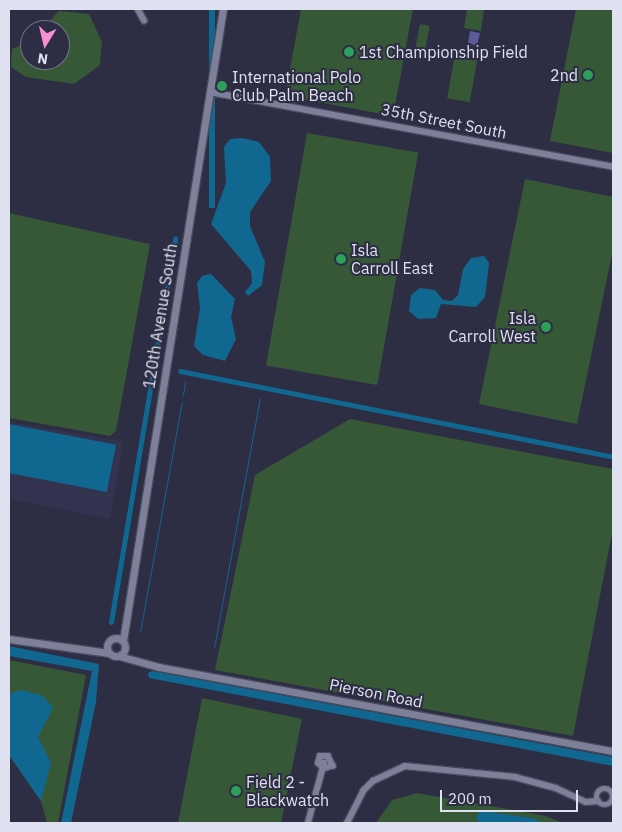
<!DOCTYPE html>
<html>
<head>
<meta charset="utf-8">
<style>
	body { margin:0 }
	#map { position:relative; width:622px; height:832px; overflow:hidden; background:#2d2d43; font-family:"IBM Plex Sans",sans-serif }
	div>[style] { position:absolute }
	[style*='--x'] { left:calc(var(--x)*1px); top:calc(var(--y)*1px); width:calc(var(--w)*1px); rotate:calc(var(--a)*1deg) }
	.built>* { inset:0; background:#333350 }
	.green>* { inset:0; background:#365837; transform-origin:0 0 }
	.water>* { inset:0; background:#106890; transform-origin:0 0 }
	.stream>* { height:1px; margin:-0.5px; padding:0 0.5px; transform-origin:0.5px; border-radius:0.5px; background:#106890 }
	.canal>* { height:5px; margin:-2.5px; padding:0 2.5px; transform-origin:2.5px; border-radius:2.5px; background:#106890 }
	.building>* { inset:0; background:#5c5b99 }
	.roads { filter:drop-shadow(1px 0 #4a4a5d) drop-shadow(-1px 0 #4a4a5d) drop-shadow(0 1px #4a4a5d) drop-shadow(0 -1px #4a4a5d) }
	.minor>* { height:5.5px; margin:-2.75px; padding:0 2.75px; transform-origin:2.75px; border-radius:2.75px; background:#7e7f99 }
	.minor>.ring { margin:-2.75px; padding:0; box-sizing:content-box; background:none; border:5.5px solid #7e7f99; border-radius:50% }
	.tertiary>* { height:7px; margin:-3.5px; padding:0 3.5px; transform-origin:3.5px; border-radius:3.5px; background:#7e7f99 }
	.tertiary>.ring { margin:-3.5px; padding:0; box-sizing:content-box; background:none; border:7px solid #7e7f99; border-radius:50% }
	.dots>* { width:14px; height:14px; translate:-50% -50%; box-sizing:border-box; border:2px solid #2d2d43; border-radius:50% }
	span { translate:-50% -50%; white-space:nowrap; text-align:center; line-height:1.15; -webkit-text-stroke:4px #2d2d43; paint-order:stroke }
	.poi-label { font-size:16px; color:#e0e1f0 }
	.left { translate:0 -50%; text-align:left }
	.right { translate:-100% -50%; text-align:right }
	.street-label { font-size:16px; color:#e0e1f0 }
	.frame { position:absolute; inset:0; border:10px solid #e0e1f0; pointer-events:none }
	.north { position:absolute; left:20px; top:20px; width:50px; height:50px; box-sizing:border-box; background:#2d2d43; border:1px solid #757588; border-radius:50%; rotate:189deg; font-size:14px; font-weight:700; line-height:20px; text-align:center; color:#e0e1f0 }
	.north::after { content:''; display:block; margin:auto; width:18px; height:22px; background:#f690d0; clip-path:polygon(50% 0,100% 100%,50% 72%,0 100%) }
	.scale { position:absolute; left:440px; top:790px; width:138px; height:22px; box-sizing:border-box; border:2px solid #e0e1f0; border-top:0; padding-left:6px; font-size:15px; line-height:18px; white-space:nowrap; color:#e0e1f0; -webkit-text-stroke:4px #2d2d43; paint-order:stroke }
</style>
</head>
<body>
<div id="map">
	<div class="built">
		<div style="clip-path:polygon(9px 422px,124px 442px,110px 519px,9px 499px)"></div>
	</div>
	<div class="green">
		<div style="clip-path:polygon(301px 9px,413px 9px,393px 116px,285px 96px)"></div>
		<div style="clip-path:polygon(467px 9px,484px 9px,481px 31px,464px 28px)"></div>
		<div style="clip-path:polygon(576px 9px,613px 9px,613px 153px,550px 141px)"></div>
		<div style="clip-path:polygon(59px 11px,89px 14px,102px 42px,100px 65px,74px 84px,26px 77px,11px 67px,12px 49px,30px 41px,30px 60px,60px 60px,60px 30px,41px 30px)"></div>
		<div style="left:420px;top:24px;width:10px;height:23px;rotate:11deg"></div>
		<div style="left:456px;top:48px;width:23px;height:51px;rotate:10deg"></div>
		<div style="left:307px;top:133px;width:113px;height:236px;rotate:10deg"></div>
		<div style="clip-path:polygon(525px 179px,613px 197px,613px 249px,577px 424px,479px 404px)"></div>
		<div style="clip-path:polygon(9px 213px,150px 244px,116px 431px,110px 436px,9px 418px)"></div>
		<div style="clip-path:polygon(350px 419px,613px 469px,613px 528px,573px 736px,215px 670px,255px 475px)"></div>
		<div style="clip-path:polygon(9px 660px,86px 675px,58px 823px,47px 823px,41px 801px,9px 755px)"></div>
		<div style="clip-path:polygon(202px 698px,302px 719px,281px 823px,178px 823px)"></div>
		<div style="clip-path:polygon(417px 793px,546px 816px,562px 823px,376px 823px,392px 800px)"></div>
	</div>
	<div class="water">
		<div style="left:209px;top:9px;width:6px;height:199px"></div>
		<div style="clip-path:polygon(242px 138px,259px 142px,270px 157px,271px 181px,250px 212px,250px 226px,265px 262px,262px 285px,248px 296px,245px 292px,252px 283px,251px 271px,211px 224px,226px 183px,224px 147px,230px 139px)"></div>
		<div style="clip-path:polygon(484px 256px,489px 263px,485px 297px,476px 307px,441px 304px,436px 318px,418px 319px,409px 311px,411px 295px,420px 288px,435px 290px,443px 300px,452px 301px,458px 295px,463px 269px,471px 258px)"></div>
		<div style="clip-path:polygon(211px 274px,235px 299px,231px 317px,236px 339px,225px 361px,203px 355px,194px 346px,200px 308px,197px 283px,202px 276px)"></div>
		<div style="left:9px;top:424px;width:109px;height:48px;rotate:11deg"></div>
		<div style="clip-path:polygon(9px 646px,99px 664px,96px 702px,71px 823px,61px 823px,92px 671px,9px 656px)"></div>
		<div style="clip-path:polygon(152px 671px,613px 757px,613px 766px,149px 678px,148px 673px)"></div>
		<div style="clip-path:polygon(21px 690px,43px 696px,53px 708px,38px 737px,51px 763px,41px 801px,9px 755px,9px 694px)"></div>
		<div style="clip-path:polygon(481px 811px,531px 818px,546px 823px,478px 823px,476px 816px)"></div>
	</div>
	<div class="stream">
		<div style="--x:183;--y:395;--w:13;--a:-81"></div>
		<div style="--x:140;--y:632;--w:234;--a:-79.7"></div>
		<div style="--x:214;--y:648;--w:254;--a:-79.6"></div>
	</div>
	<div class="canal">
		<div style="--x:180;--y:371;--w:441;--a:11.2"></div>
		<div style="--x:111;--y:622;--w:389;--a:-80.5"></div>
	</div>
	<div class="building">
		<div style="clip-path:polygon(470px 31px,480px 33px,477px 46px,468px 43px)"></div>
	</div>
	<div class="roads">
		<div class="minor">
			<div style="--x:138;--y:9;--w:13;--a:61"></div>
			<div style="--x:210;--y:92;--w:410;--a:10.5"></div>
			<div style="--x:320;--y:756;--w:8;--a:0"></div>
			<div style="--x:328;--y:756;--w:11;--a:63"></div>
			<div style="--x:333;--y:766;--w:9;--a:162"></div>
			<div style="--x:324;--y:769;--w:8;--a:-135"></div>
			<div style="--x:318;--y:763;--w:7;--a:-74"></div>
			<div class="ring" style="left:597px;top:789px;width:10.5px;height:10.5px"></div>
			<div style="--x:308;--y:823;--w:62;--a:-75.1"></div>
			<div style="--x:347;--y:823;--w:36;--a:-63"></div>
			<div style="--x:363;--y:791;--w:14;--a:-45"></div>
			<div style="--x:373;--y:781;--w:35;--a:-25"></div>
			<div style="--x:405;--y:766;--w:111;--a:5.7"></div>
			<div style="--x:515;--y:777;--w:42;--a:15"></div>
			<div style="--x:556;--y:788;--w:33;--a:25"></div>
			<div style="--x:586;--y:802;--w:12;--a:-5"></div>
		</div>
		<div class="tertiary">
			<div class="ring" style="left:107px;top:638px;width:11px;height:11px"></div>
			<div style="--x:9;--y:639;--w:101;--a:8"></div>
			<div style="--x:123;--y:641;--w:640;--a:-81.01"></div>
			<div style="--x:119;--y:656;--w:41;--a:15.4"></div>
			<div style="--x:159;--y:667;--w:462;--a:10.5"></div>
		</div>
	</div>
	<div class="dots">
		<div style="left:349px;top:52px;background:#2e9e5b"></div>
		<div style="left:588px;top:75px;background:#2e9e5b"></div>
		<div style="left:222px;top:86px;background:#2e9e5b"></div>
		<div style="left:341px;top:259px;background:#2e9e5b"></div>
		<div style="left:546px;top:327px;background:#2e9e5b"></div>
		<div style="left:236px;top:791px;background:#2e9e5b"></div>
	</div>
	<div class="poi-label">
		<span class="left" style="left:359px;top:52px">1st Championship Field</span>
		<span class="right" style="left:578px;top:75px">2nd</span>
		<span class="left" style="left:232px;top:86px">International Polo<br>Club Palm Beach</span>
		<span class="left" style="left:351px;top:259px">Isla<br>Carroll East</span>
		<span class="right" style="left:536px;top:327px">Isla<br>Carroll West</span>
		<span class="left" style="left:246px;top:791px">Field 2 -<br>Blackwatch</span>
	</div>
	<div class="street-label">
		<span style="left:444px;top:121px;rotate:11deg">35th Street South</span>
		<span style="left:160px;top:316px;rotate:-81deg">120th Avenue South</span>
		<span style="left:376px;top:693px;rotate:11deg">Pierson Road</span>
	</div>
	<div class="frame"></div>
	<div class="north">N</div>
	<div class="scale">200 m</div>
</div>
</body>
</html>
